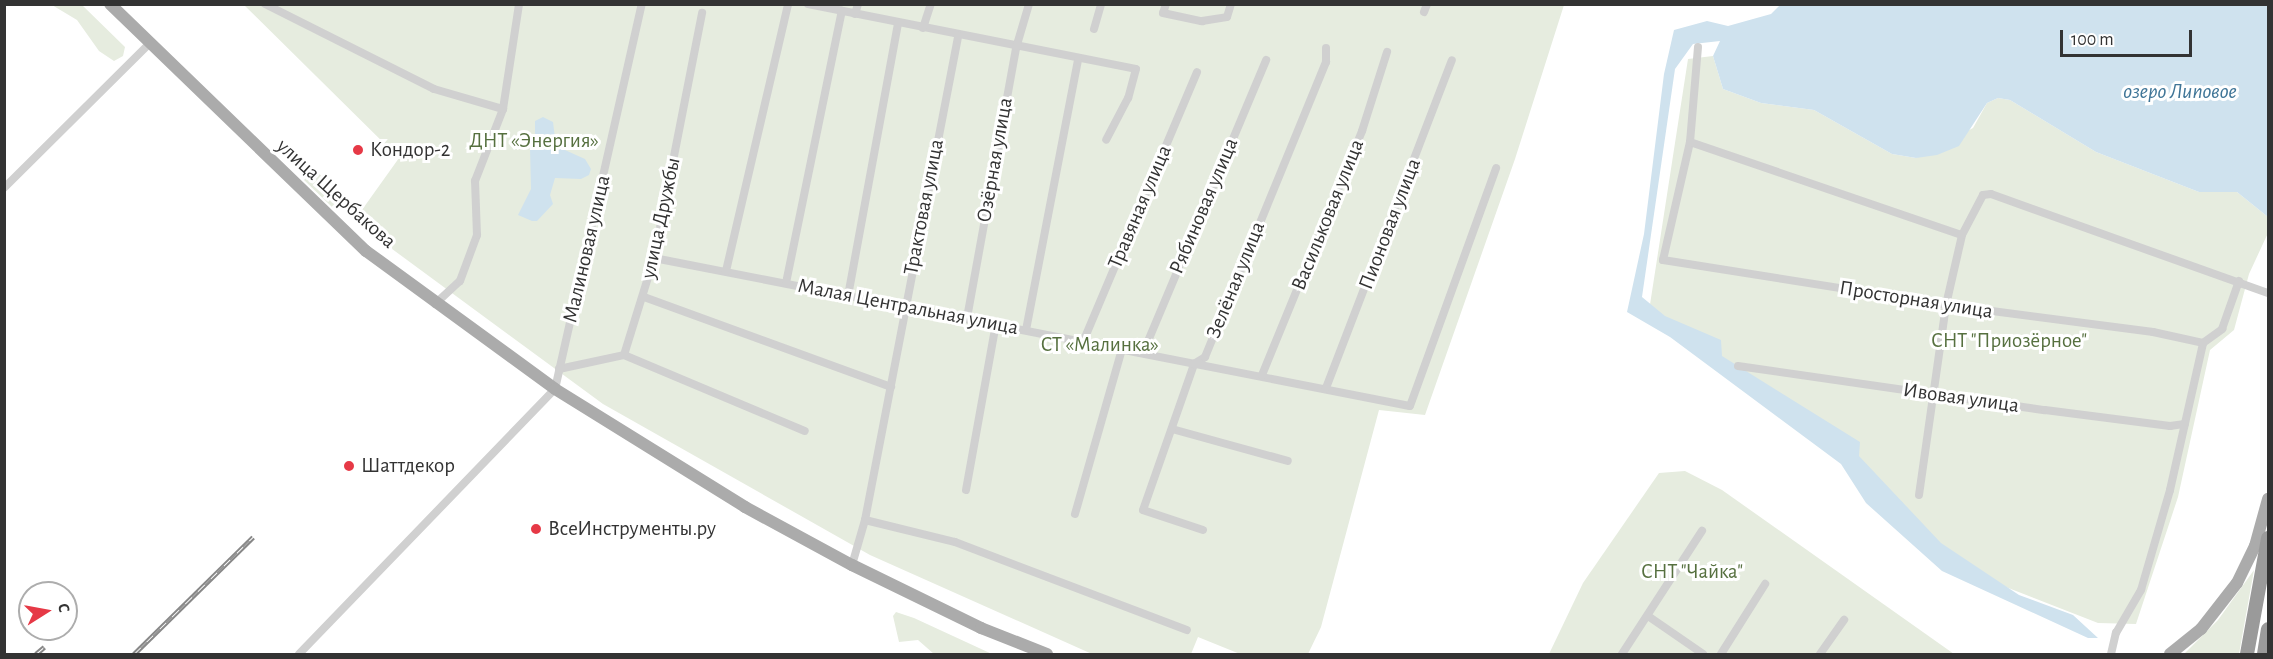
<!DOCTYPE html>
<html>
<head>
<meta charset="utf-8">
<style>
	body { margin:0 }
	#map { position:relative; width:2273px; height:659px; overflow:hidden; background:#fff; font-family:"Alegreya Sans",sans-serif }
	div>[style] { position:absolute }
	[style*='--x'] { left:calc(var(--x)*1px); top:calc(var(--y)*1px); width:calc(var(--w)*1px); rotate:calc(var(--a)*1deg) }
	.green>* { inset:0; background:#e6ecdf }
	.water>* { inset:0; background:#cfe2ee }
	.street>* { height:8px; margin:-4px; padding:0 4px; transform-origin:4px; border-radius:4px; background:#d0d0d0 }
	.primary>* { height:12px; margin:-6px; padding:0 6px; transform-origin:6px; border-radius:6px; background:#ababab }
	.highway>* { height:14px; margin:-7px; padding:0 7px; transform-origin:7px; border-radius:7px; background:#9a9a9a }
	.rail>* { height:5px; margin-top:-2.5px; transform-origin:0; background:repeating-linear-gradient(90deg,#fff 0 9px,#888 0 18px); box-sizing:border-box; border-block:2px solid #888 }
	.dots>* { width:16px; height:16px; translate:-50% -50%; box-sizing:border-box; border:3px solid #fff; border-radius:50% }
	span { translate:-50% -50%; white-space:nowrap; text-align:center; line-height:1.15; -webkit-text-stroke:6px #fff; paint-order:stroke }
	.park-label { font-size:21px; color:#56703f }
	.poi-label { font-size:21px; color:#333 }
	.left { translate:0 -50%; text-align:left }
	.street-label { font-size:21px; color:#333 }
	.water-label { font-size:22px; color:#3f7597; font-style:italic }
	.frame { position:absolute; inset:0; border:6px solid #333; pointer-events:none }
	.north { position:absolute; left:18px; top:581px; width:60px; height:60px; box-sizing:border-box; background:#fff; border:2px solid #adadad; border-radius:50%; rotate:79deg; font-size:16px; font-weight:700; line-height:24px; text-align:center; color:#333 }
	.north::after { content:''; display:block; margin:auto; width:21px; height:27px; background:#e63946; clip-path:polygon(50% 0,100% 100%,50% 72%,0 100%) }
	.scale { position:absolute; left:2060px; top:30px; width:132px; height:27px; box-sizing:border-box; border:3px solid #333; border-top:0; padding-left:8px; font-size:18px; line-height:21px; white-space:nowrap; color:#333; -webkit-text-stroke:4px #fff; paint-order:stroke }
</style>
</head>
<body>
<div id="map">
	<div class="green">
		<div style="clip-path:polygon(52px 5px,82px 5px,125px 47px,123px 56px,114px 61px,99px 51px,77px 20px)"></div>
		<div style="clip-path:polygon(244px 5px,1564px 5px,1515px 159px,1425px 415px,1379px 410px,1321px 627px,1308px 654px,1240px 654px,1198px 637px,1191px 654px,1092px 654px,870px 555px,603px 404px,354px 221px,399px 158px)"></div>
		<div style="clip-path:polygon(1713px 56px,1723px 89px,1761px 103px,1814px 110px,1892px 154px,1916px 158px,1973px 128px,1987px 103px,1998px 98px,2010px 100px,2096px 152px,2199px 192px,2237px 192px,2268px 217px,2268px 233px,2249px 274px,2234px 330px,2210px 350px,2178px 497px,2136px 624px,2098px 623px,1952px 566px,1833px 445px,1649px 311px,1688px 59px)"></div>
		<div style="clip-path:polygon(316px 171px,343px 196px,343px 205px,332px 207px,304px 180px,307px 172px)"></div>
		<div style="clip-path:polygon(1685px 471px,1722px 490px,1954px 654px,1549px 654px,1583px 583px,1659px 473px)"></div>
		<div style="clip-path:polygon(2254px 570px,2239px 654px,2184px 654px,2218px 620px)"></div>
		<div style="clip-path:polygon(896px 612px,914px 618px,992px 654px,934px 654px,918px 640px,899px 642px,893px 616px)"></div>
	</div>
	<div class="water">
		<div style="clip-path:polygon(1781px 4px,2268px 5px,2268px 217px,2237px 192px,2199px 192px,2096px 152px,2010px 100px,1998px 98px,1987px 103px,1959px 146px,1937px 155px,1916px 158px,1892px 154px,1814px 110px,1761px 103px,1723px 89px,1713px 56px,1720px 41px,1693px 44px,1675px 69px,1642px 297px,1665px 316px,1721px 340px,1722px 356px,1860px 442px,1859px 456px,1941px 543px,2019px 595px,2073px 615px,2098px 638px,2088px 638px,1942px 571px,1866px 503px,1841px 464px,1670px 337px,1627px 312px,1644px 234px,1664px 74px,1674px 30px,1707px 21px,1728px 26px,1771px 14px)"></div>
		<div style="clip-path:polygon(543px 117px,553px 122px,556px 146px,585px 159px,591px 169px,589px 175px,581px 179px,555px 178px,550px 195px,553px 204px,537px 221px,532px 221px,518px 215px,531px 189px,530px 148px,535px 137px,535px 121px)"></div>
	</div>
	<div class="street">
		<div style="--x:265;--y:4;--w:189;--a:26.7"></div>
		<div style="--x:434;--y:89;--w:72;--a:16.2"></div>
		<div style="--x:808;--y:4;--w:334;--a:11.2"></div>
		<div style="--x:1136;--y:69;--w:30;--a:105"></div>
		<div style="--x:1128;--y:98;--w:47;--a:117.6"></div>
		<div style="--x:1166;--y:4;--w:9;--a:108"></div>
		<div style="--x:1163;--y:13;--w:40;--a:12"></div>
		<div style="--x:1202;--y:21;--w:25;--a:-9"></div>
		<div style="--x:1227;--y:17;--w:14;--a:-73"></div>
		<div style="--x:1424;--y:12;--w:9;--a:-69"></div>
		<div style="--x:855;--y:14;--w:10;--a:-73"></div>
		<div style="--x:923;--y:28;--w:25;--a:-72"></div>
		<div style="--x:1094;--y:29;--w:26;--a:-74"></div>
		<div style="--x:1698;--y:47;--w:95;--a:94.8"></div>
		<div style="--x:1690;--y:142;--w:121;--a:102.9"></div>
		<div style="--x:1663;--y:260;--w:287;--a:9"></div>
		<div style="--x:1946;--y:305;--w:209;--a:7.4"></div>
		<div style="--x:2153;--y:332;--w:51;--a:12.4"></div>
		<div style="--x:1690;--y:142;--w:287;--a:18.9"></div>
		<div style="--x:4;--y:188;--w:204;--a:-44.8"></div>
		<div style="--x:654;--y:258;--w:770;--a:11.08"></div>
		<div style="--x:1410;--y:406;--w:253;--a:-70.1"></div>
		<div style="--x:726;--y:271;--w:274;--a:-76.9"></div>
		<div style="--x:786;--y:283;--w:278;--a:-78.4"></div>
		<div style="--x:848;--y:296;--w:278;--a:-79.6"></div>
		<div style="--x:644;--y:297;--w:263;--a:20"></div>
		<div style="--x:435;--y:304;--w:34;--a:-43"></div>
		<div style="--x:460;--y:281;--w:49;--a:-69.7"></div>
		<div style="--x:477;--y:235;--w:54;--a:-92.1"></div>
		<div style="--x:475;--y:181;--w:77;--a:-68.7"></div>
		<div style="--x:503;--y:109;--w:106;--a:-81.3"></div>
		<div style="--x:967;--y:318;--w:274;--a:-79.7"></div>
		<div style="--x:1016;--y:48;--w:46;--a:-73.5"></div>
		<div style="--x:1026;--y:330;--w:274;--a:-79.1"></div>
		<div style="--x:1083;--y:342;--w:293;--a:-67.1"></div>
		<div style="--x:1143;--y:353;--w:318;--a:-67.2"></div>
		<div style="--x:624;--y:355;--w:196;--a:22.8"></div>
		<div style="--x:1738;--y:366;--w:310;--a:8.2"></div>
		<div style="--x:2045;--y:410;--w:126;--a:7.3"></div>
		<div style="--x:2170;--y:426;--w:15;--a:-8"></div>
		<div style="--x:559;--y:369;--w:66;--a:-12.2"></div>
		<div style="--x:624;--y:355;--w:102;--a:-72.8"></div>
		<div style="--x:654;--y:258;--w:250;--a:-78.9"></div>
		<div style="--x:1262;--y:375;--w:264;--a:-67.7"></div>
		<div style="--x:1362;--y:131;--w:83;--a:-72.4"></div>
		<div style="--x:1326;--y:388;--w:351;--a:-69"></div>
		<div style="--x:1172;--y:429;--w:120;--a:15.4"></div>
		<div style="--x:966;--y:490;--w:170;--a:-79.8"></div>
		<div style="--x:1919;--y:495;--w:192;--a:-81.9"></div>
		<div style="--x:1946;--y:305;--w:72;--a:-77.1"></div>
		<div style="--x:1962;--y:235;--w:45;--a:-62.3"></div>
		<div style="--x:1983;--y:195;--w:8;--a:-7"></div>
		<div style="--x:1991;--y:194;--w:294;--a:19.7"></div>
		<div style="--x:1075;--y:514;--w:172;--a:-74.1"></div>
		<div style="--x:865;--y:520;--w:93;--a:13.7"></div>
		<div style="--x:955;--y:542;--w:248;--a:20.8"></div>
		<div style="--x:1203;--y:530;--w:63;--a:-161.6"></div>
		<div style="--x:1143;--y:510;--w:155;--a:-70.7"></div>
		<div style="--x:1194;--y:364;--w:13;--a:-32"></div>
		<div style="--x:1205;--y:357;--w:319;--a:-67.7"></div>
		<div style="--x:1326;--y:62;--w:14;--a:-90"></div>
		<div style="--x:852;--y:565;--w:47;--a:-73.9"></div>
		<div style="--x:865;--y:520;--w:493;--a:-79.1"></div>
		<div style="--x:1648;--y:616;--w:67;--a:34.6"></div>
		<div style="--x:299;--y:654;--w:368;--a:-46"></div>
		<div style="--x:555;--y:389;--w:395;--a:-77.3"></div>
		<div style="--x:1622;--y:654;--w:147;--a:-57"></div>
		<div style="--x:1721;--y:654;--w:83;--a:-57.8"></div>
		<div style="--x:1820;--y:654;--w:42;--a:-54.8"></div>
		<div style="--x:2111;--y:654;--w:22;--a:-77"></div>
		<div style="--x:2116;--y:633;--w:50;--a:-59.8"></div>
		<div style="--x:2141;--y:590;--w:104;--a:-73.8"></div>
		<div style="--x:2170;--y:490;--w:151;--a:-77.3"></div>
		<div style="--x:2203;--y:343;--w:24;--a:-36"></div>
		<div style="--x:2222;--y:329;--w:51;--a:-70.5"></div>
	</div>
	<div class="primary">
		<div style="--x:110;--y:4;--w:356;--a:44"></div>
		<div style="--x:366;--y:251;--w:234;--a:36.1"></div>
		<div style="--x:555;--y:389;--w:224;--a:31.8"></div>
		<div style="--x:745;--y:507;--w:122;--a:28.5"></div>
		<div style="--x:852;--y:565;--w:144;--a:26"></div>
		<div style="--x:981;--y:628;--w:71;--a:21.5"></div>
		<div style="--x:2170;--y:654;--w:40;--a:-39"></div>
		<div style="--x:2201;--y:629;--w:58;--a:-52"></div>
		<div style="--x:2237;--y:583;--w:41;--a:-64.1"></div>
		<div style="--x:2255;--y:546;--w:49;--a:-74.5"></div>
	</div>
	<div class="highway">
		<div style="--x:2247;--y:654;--w:118;--a:-79.7"></div>
		<div style="--x:2264;--y:654;--w:25;--a:-81"></div>
	</div>
	<div class="rail">
		<div style="--x:36;--y:654;--w:11;--a:-41"></div>
		<div style="--x:134;--y:654;--w:167;--a:-44.5"></div>
	</div>
	<div class="dots">
		<div style="left:358px;top:150px;background:#e63946"></div>
		<div style="left:349px;top:466px;background:#e63946"></div>
		<div style="left:536px;top:529px;background:#e63946"></div>
	</div>
	<div class="park-label">
		<span style="left:534px;top:141px">ДНТ «Энергия»</span>
		<span style="left:2009px;top:341px">СНТ "Приозёрное"</span>
		<span style="left:1100px;top:345px">CТ «Малинка»</span>
		<span style="left:1692px;top:572px">СНТ "Чайка"</span>
	</div>
	<div class="poi-label">
		<span class="left" style="left:370px;top:150px">Кондор-2</span>
		<span class="left" style="left:361px;top:466px">Шаттдекор</span>
		<span class="left" style="left:548px;top:529px">ВсеИнструменты.ру</span>
	</div>
	<div class="street-label">
		<span style="left:995px;top:160px;rotate:-80deg">Озёрная улица</span>
		<span style="left:336px;top:194px;rotate:42deg">улица Щербакова</span>
		<span style="left:1204px;top:206px;rotate:-67deg">Рябиновая улица</span>
		<span style="left:924px;top:207px;rotate:-79deg">Трактовая улица</span>
		<span style="left:1140px;top:207px;rotate:-67deg">Травяная улица</span>
		<span style="left:1328px;top:215px;rotate:-68deg">Васильковая улица</span>
		<span style="left:661px;top:218px;rotate:-78deg">улица Дружбы</span>
		<span style="left:1390px;top:224px;rotate:-69deg">Пионовая улица</span>
		<span style="left:587px;top:249px;rotate:-77deg">Малиновая улица</span>
		<span style="left:1236px;top:280px;rotate:-68deg">Зелёная улица</span>
		<span style="left:1916px;top:300px;rotate:9deg">Просторная улица</span>
		<span style="left:908px;top:307px;rotate:11deg">Малая Центральная улица</span>
		<span style="left:1961px;top:398px;rotate:8deg">Ивовая улица</span>
	</div>
	<div class="water-label">
		<span style="left:2180px;top:92px">озеро Липовое</span>
	</div>
	<div class="frame"></div>
	<div class="north">С</div>
	<div class="scale">100 m</div>
</div>
</body>
</html>
